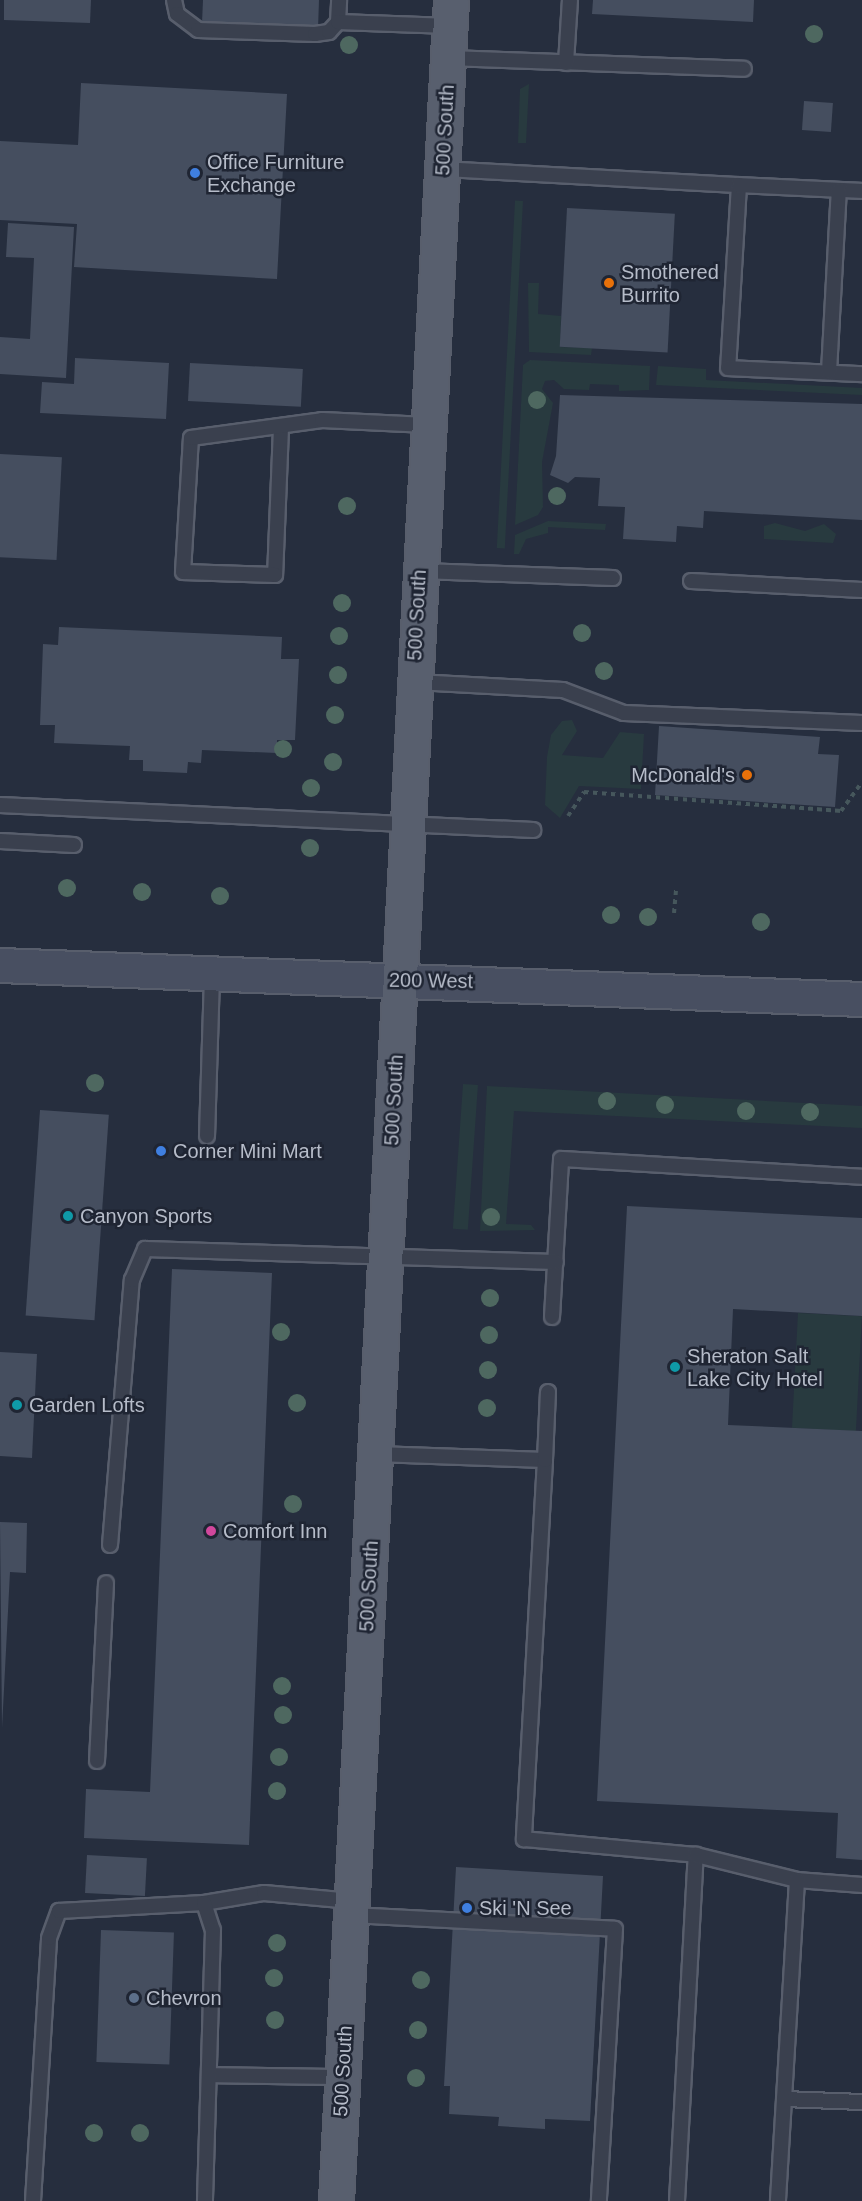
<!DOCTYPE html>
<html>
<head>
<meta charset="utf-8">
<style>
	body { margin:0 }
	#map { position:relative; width:862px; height:2201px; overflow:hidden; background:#262e3e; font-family:Helvetica,sans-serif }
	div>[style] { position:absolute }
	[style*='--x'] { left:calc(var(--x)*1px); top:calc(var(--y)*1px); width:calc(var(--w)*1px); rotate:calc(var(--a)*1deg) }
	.green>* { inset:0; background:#283a3f; transform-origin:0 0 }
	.building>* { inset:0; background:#454e5f; transform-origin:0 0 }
	.path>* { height:4px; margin-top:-2px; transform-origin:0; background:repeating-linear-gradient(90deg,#46575c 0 4.5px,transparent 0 9px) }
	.roads { filter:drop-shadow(2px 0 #585e6c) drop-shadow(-2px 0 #585e6c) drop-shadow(0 2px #585e6c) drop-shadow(0 -2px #585e6c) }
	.lane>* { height:14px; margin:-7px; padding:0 7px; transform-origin:7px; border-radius:7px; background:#3a404e }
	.secondary>* { height:33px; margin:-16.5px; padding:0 16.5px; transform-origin:16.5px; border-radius:16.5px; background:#484f61 }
	.primary>* { height:33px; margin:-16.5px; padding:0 16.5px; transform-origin:16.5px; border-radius:16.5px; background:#585f6e }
	.trees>* { width:18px; height:18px; margin:-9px; border-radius:50%; background:#4e6860 }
	.dots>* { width:16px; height:16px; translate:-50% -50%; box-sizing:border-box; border:3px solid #1f2533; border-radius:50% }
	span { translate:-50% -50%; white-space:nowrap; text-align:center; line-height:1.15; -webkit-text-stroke:5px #1f2533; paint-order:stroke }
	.street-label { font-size:20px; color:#b6bcc9 }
	.poi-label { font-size:20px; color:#b6bcc9 }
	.left { translate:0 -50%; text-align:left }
	.right { translate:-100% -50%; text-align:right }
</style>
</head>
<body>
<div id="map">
	<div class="green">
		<div style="clip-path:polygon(529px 84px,526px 143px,518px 143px,520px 89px)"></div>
		<div style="left:523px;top:201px;width:348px;height:8px;rotate:93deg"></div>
		<div style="clip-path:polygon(528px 283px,539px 283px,538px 314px,561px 316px,560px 347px,592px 348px,591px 355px,529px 352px)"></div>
		<div style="clip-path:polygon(530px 360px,650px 366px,649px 390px,619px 391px,619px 385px,590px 384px,589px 390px,564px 389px,554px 380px,545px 381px,542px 389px,553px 403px,542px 462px,543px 507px,538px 515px,515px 525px,523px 365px)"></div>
		<div style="clip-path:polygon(658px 366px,706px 369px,706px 380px,862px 388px,862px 395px,656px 385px)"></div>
		<div style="clip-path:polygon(548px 521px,606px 524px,605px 530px,548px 527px,548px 533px,526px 539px,519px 554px,514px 554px,515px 535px)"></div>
		<div style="clip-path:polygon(775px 523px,805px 531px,824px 524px,836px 534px,833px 543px,764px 539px,764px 526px)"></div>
		<div style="clip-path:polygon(572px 720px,577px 731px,562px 755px,603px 758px,620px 732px,644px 734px,641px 789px,579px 786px,560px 818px,545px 805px,547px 757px,551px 735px,562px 721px)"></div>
		<div style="left:463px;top:1084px;width:15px;height:145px;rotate:4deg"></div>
		<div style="clip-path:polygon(487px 1086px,862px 1106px,862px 1128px,514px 1111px,506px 1224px,531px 1225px,535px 1230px,480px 1231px)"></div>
		<div style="left:798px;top:1313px;width:64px;height:115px;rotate:3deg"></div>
	</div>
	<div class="building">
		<div style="clip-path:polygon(4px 0,91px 0,90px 23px,4px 20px)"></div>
		<div style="clip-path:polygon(203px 0,319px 0,318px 29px,202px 23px)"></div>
		<div style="clip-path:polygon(593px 0,754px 0,753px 22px,592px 14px)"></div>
		<div style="clip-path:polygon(81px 83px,287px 94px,277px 279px,74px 267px,77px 224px,0 220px,0 141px,78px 145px)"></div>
		<div style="left:804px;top:101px;width:29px;height:29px;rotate:4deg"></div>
		<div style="left:567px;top:208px;width:108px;height:139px;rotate:3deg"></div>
		<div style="clip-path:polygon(8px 223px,74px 227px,66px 378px,0 374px,0 337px,30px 339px,34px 258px,6px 257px)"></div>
		<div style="clip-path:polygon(75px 358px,169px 363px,166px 419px,40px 413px,42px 382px,74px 384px)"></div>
		<div style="left:190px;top:363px;width:113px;height:38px;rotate:3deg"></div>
		<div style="clip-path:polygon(560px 395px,862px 404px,862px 520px,704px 511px,703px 528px,677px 526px,676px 542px,623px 539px,625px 507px,598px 506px,600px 478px,575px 477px,568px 483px,550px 475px,556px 456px)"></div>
		<div style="left:0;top:454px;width:62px;height:103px;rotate:3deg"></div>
		<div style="clip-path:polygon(59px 627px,282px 637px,281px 659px,299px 659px,295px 740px,277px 740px,277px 753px,202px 750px,201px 763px,188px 762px,187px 773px,143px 771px,143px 760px,129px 760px,130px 746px,54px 743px,55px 725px,40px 725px,43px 644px,58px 645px)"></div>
		<div style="clip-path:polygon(659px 726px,820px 737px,818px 754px,839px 755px,835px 807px,655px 795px)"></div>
		<div style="left:40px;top:1110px;width:69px;height:206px;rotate:4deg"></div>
		<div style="clip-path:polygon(627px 1206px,862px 1218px,862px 1316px,733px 1309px,728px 1425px,862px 1431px,862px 1860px,836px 1858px,838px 1813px,597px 1801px)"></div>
		<div style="clip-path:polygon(172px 1269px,272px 1273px,249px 1845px,84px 1838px,86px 1789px,150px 1792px)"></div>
		<div style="clip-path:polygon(0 1352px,37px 1354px,32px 1458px,0 1456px)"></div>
		<div style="clip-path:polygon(0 1522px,27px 1523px,26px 1573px,10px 1572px,2px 1728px)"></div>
		<div style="left:87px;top:1855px;width:60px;height:38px;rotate:3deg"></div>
		<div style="clip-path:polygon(456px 1867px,603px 1876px,590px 2121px,545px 2119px,545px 2129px,498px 2126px,499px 2117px,449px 2114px,450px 2086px,444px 2086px)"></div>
		<div style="left:101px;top:1930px;width:73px;height:132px;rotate:2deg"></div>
	</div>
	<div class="path">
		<div style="--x:568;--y:816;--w:29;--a:-56"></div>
		<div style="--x:584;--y:792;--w:258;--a:4.2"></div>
		<div style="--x:841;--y:811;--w:36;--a:-54"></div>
		<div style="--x:674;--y:913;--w:24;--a:-85"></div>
	</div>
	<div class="roads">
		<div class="lane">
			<div style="--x:174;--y:0;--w:14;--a:78"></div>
			<div style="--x:177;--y:14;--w:26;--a:37"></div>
			<div style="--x:198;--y:30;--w:117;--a:2"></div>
			<div style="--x:315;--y:34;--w:14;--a:-8"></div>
			<div style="--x:329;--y:32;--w:13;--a:-48"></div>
			<div style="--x:338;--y:22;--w:22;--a:-87"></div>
			<div style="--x:338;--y:22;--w:112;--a:2"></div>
			<div style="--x:449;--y:58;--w:295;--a:2.1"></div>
			<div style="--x:566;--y:63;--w:63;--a:-86.4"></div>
			<div style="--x:443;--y:169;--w:296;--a:3.1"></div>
			<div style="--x:739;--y:185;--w:183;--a:93.4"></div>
			<div style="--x:728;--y:368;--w:134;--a:2.6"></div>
			<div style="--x:739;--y:185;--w:123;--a:2.8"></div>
			<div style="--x:829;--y:372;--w:182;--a:-86.9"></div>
			<div style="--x:281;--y:428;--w:147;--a:92.3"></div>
			<div style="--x:275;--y:575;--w:92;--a:-178.1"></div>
			<div style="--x:183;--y:572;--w:134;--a:-86.6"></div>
			<div style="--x:191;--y:438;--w:132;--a:-7.8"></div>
			<div style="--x:322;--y:420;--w:105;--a:2.7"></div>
			<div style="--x:422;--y:571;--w:191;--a:2.1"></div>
			<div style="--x:691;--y:581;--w:171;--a:3"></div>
			<div style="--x:416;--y:682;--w:147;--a:3.1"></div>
			<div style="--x:563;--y:690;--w:65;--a:20.7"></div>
			<div style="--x:624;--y:713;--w:238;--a:2.4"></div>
			<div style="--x:0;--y:805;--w:534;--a:2.69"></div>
			<div style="--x:0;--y:841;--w:74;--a:3.1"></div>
			<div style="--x:207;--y:1136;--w:161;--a:-88.2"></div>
			<div style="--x:552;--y:1317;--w:158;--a:-86.7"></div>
			<div style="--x:561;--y:1159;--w:302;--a:3.4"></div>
			<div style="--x:376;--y:1454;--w:169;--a:2"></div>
			<div style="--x:545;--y:1460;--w:380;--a:93.2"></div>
			<div style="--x:524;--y:1839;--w:173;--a:5.3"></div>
			<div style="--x:545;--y:1460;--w:68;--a:-87.5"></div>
			<div style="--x:110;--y:1545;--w:266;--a:-85.3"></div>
			<div style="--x:132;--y:1280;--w:34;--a:-67"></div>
			<div style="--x:145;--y:1249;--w:411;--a:1.8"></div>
			<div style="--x:97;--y:1761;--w:178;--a:-87.1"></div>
			<div style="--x:797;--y:1880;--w:65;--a:4.4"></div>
			<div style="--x:204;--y:1903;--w:61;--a:-9.5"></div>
			<div style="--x:264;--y:1893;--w:88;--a:5.2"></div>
			<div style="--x:351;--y:1915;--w:264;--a:3"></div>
			<div style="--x:615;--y:1929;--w:272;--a:93.4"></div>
			<div style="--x:209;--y:2075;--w:134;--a:0.9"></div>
			<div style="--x:784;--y:2099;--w:78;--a:2.2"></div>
			<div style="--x:33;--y:2201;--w:263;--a:-86.5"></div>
			<div style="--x:49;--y:1938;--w:29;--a:-70"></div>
			<div style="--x:59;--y:1911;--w:145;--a:-3.2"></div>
			<div style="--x:204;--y:1903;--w:28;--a:72"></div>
			<div style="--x:213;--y:1930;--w:271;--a:91.7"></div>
			<div style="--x:677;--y:2201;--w:347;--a:-86.9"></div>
			<div style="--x:696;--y:1855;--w:104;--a:13.9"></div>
			<div style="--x:797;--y:1880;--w:322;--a:93.4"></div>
		</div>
		<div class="secondary">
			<div style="--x:0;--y:965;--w:863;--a:2.26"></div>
		</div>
		<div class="primary">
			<div style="--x:336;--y:2201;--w:2204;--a:-87.01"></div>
		</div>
	</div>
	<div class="trees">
		<div style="left:814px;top:34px"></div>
		<div style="left:349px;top:45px"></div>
		<div style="left:537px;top:400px"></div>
		<div style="left:557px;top:496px"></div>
		<div style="left:347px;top:506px"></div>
		<div style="left:342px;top:603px"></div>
		<div style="left:582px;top:633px"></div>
		<div style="left:339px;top:636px"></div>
		<div style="left:604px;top:671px"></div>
		<div style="left:338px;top:675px"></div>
		<div style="left:335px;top:715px"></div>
		<div style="left:283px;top:749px"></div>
		<div style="left:333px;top:762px"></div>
		<div style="left:311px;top:788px"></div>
		<div style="left:310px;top:848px"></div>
		<div style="left:67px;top:888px"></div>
		<div style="left:142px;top:892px"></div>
		<div style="left:220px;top:896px"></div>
		<div style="left:611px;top:915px"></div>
		<div style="left:648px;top:917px"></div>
		<div style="left:761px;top:922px"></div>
		<div style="left:95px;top:1083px"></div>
		<div style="left:607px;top:1101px"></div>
		<div style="left:665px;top:1105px"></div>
		<div style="left:746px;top:1111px"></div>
		<div style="left:810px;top:1112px"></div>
		<div style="left:491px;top:1217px"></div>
		<div style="left:490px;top:1298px"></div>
		<div style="left:281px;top:1332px"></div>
		<div style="left:489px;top:1335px"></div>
		<div style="left:488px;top:1370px"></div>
		<div style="left:297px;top:1403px"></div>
		<div style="left:487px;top:1408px"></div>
		<div style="left:293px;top:1504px"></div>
		<div style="left:282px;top:1686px"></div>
		<div style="left:283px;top:1715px"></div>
		<div style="left:279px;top:1757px"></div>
		<div style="left:277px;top:1791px"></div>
		<div style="left:277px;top:1943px"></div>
		<div style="left:274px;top:1978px"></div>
		<div style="left:421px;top:1980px"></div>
		<div style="left:275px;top:2020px"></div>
		<div style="left:418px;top:2030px"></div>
		<div style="left:416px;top:2078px"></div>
		<div style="left:94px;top:2133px"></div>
		<div style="left:140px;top:2133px"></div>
	</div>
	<div class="dots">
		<div style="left:195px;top:173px;background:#3f7fe0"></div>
		<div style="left:609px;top:283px;background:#e8710a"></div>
		<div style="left:747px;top:775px;background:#e8710a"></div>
		<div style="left:161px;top:1151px;background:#3f7fe0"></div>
		<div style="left:68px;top:1216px;background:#0f9aa8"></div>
		<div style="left:675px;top:1367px;background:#0f9aa8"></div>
		<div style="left:17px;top:1405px;background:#0f9aa8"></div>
		<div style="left:211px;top:1531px;background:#d1479c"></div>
		<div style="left:467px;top:1908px;background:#3f7fe0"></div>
		<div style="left:134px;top:1998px;background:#5c6f8a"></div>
	</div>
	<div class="street-label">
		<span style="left:445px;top:130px;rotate:-87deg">500 South</span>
		<span style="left:417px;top:615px;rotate:-87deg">500 South</span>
		<span style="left:431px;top:981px;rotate:1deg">200 West</span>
		<span style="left:394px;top:1100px;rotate:-87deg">500 South</span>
		<span style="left:369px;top:1586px;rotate:-87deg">500 South</span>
		<span style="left:343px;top:2071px;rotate:-87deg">500 South</span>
	</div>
	<div class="poi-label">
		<span class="left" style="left:207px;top:174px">Office Furniture<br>Exchange</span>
		<span class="left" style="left:621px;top:284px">Smothered<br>Burrito</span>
		<span class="right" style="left:735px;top:775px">McDonald's</span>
		<span class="left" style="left:173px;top:1151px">Corner Mini Mart</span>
		<span class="left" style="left:80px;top:1216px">Canyon Sports</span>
		<span class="left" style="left:687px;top:1368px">Sheraton Salt<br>Lake City Hotel</span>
		<span class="left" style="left:29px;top:1405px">Garden Lofts</span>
		<span class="left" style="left:223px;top:1531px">Comfort Inn</span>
		<span class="left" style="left:479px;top:1908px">Ski 'N See</span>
		<span class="left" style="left:146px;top:1998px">Chevron</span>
	</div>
</div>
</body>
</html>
